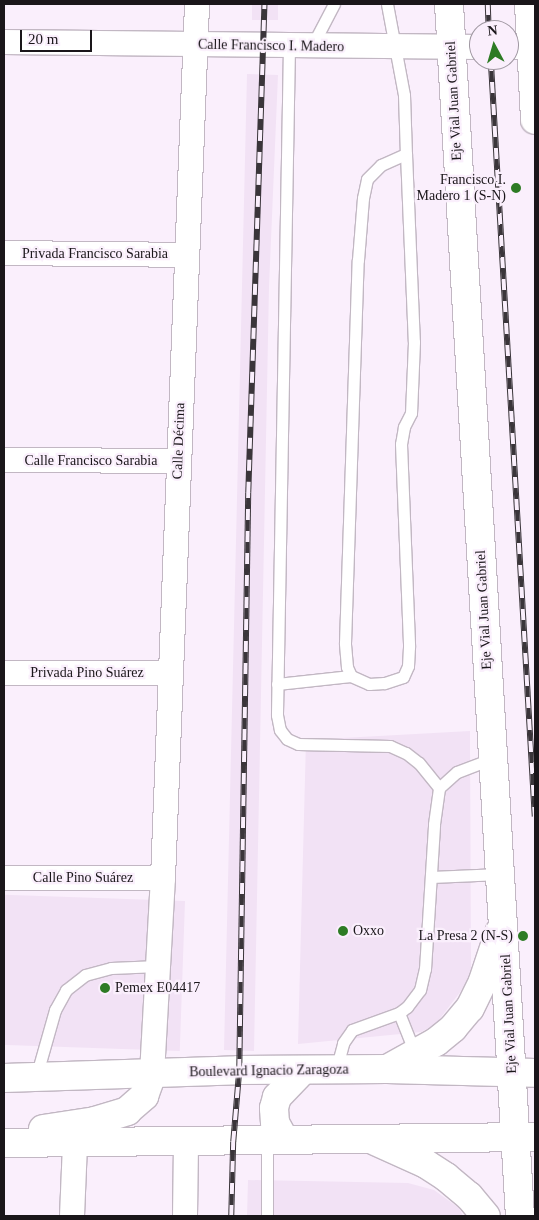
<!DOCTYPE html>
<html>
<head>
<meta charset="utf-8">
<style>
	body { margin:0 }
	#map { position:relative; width:539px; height:1220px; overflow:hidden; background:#faeffc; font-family:"Times New Roman",serif }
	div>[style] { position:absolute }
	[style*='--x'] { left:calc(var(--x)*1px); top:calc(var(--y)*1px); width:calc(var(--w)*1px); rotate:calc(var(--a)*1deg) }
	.built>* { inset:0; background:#f2e2f5; transform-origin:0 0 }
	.roads { filter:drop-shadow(1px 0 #c2b7c3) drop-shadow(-1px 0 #c2b7c3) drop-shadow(0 1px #c2b7c3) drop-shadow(0 -1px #c2b7c3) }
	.service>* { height:11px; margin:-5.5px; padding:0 5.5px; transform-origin:5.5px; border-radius:5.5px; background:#fff }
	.minor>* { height:24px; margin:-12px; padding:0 12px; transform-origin:12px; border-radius:12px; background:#fff }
	.primary>* { height:28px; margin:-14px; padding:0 14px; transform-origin:14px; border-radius:14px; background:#fff }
	.rail>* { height:5.5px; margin-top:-2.75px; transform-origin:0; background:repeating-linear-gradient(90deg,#faeffc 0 11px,#3a353a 0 22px); box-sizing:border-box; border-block:1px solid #3a353a }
	.dots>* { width:14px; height:14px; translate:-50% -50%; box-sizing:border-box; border:2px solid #faeffc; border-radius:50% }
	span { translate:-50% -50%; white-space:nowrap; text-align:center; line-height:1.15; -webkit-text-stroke:4.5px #faeffc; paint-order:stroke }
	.street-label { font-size:14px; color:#1a161a }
	.poi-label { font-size:14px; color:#1a161a }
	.right { translate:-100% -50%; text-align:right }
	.left { translate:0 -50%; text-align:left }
	.frame { position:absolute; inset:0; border:5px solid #1a161a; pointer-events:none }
	.north { position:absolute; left:469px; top:20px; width:50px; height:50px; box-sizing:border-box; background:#faeffc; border:1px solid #a098a2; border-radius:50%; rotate:354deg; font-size:14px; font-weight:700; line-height:20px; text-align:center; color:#1a161a }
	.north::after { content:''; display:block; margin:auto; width:18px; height:22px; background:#2d7b24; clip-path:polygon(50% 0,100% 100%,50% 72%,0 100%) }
	.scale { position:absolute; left:20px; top:30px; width:72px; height:22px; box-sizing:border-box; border:2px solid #1a161a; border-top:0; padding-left:6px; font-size:15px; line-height:18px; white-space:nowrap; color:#1a161a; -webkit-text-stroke:4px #faeffc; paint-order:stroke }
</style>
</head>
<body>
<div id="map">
	<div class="built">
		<div style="left:252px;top:4px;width:26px;height:16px"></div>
		<div style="clip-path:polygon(247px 74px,278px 75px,269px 287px,254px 1051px,224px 1050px)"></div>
		<div style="clip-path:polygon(470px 731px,471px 974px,461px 991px,435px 1025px,421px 1032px,298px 1044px,306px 740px)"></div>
		<div style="left:185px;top:901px;width:150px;height:181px;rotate:92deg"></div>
		<div style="clip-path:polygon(248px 1180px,408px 1183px,434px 1190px,459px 1208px,463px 1216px,247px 1216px)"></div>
	</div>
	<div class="roads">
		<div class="service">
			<div style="--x:387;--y:4;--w:93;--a:79.4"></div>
			<div style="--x:404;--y:95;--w:59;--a:88.1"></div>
			<div style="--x:406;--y:154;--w:188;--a:87.6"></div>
			<div style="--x:414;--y:342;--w:71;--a:92.4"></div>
			<div style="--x:411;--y:413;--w:16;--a:117"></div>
			<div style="--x:404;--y:427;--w:17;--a:100"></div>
			<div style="--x:401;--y:444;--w:203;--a:87.7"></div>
			<div style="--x:409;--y:647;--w:19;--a:93"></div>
			<div style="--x:408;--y:666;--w:12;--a:114"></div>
			<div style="--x:403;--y:677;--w:20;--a:162"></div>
			<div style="--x:384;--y:683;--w:15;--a:176"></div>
			<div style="--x:369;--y:684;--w:20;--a:-156"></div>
			<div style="--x:351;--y:676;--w:10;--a:-114"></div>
			<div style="--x:347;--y:667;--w:24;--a:-95"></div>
			<div style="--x:345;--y:643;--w:383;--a:-88.1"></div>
			<div style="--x:358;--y:260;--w:62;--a:-85.4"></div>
			<div style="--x:363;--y:198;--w:19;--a:-78"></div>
			<div style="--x:367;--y:179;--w:20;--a:-45"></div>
			<div style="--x:381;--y:165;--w:27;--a:-24"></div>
			<div style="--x:289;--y:46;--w:669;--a:91.03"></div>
			<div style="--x:277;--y:715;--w:15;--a:79"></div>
			<div style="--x:280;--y:730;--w:11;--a:52"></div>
			<div style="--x:287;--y:739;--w:12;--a:24"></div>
			<div style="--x:298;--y:744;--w:92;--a:1.2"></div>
			<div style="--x:390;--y:746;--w:17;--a:24"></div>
			<div style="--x:406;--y:753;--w:16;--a:38"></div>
			<div style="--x:419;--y:763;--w:32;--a:51"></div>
			<div style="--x:312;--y:46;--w:47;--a:-62.4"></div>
			<div style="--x:277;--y:684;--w:74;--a:-6.2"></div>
			<div style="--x:431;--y:877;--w:69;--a:-2.5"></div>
			<div style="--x:399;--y:1013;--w:43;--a:68.2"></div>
			<div style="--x:336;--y:1070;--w:28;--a:-75"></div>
			<div style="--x:343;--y:1043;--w:16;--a:-55"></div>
			<div style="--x:352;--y:1030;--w:50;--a:-19.9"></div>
			<div style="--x:399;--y:1013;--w:10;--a:-37"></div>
			<div style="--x:407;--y:1007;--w:21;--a:-53"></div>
			<div style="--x:420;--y:990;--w:22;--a:-77"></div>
			<div style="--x:425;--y:969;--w:145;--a:-86.4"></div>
			<div style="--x:434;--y:824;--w:36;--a:-82"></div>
			<div style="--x:439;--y:788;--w:24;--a:-42"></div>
			<div style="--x:457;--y:772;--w:39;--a:-21"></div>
			<div style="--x:36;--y:1077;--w:70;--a:-74.2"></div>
			<div style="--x:55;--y:1010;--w:23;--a:-61"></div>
			<div style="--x:66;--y:990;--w:24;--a:-38"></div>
			<div style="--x:85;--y:975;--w:27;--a:-15"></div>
			<div style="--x:111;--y:968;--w:47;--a:-2.4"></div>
			<div style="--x:267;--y:1216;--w:76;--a:-90"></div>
		</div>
		<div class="minor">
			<div style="--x:4;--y:42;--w:475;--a:0.6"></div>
			<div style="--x:509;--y:47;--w:26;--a:0"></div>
			<div style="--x:4;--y:253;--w:182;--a:0.6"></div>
			<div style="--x:4;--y:460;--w:175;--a:0.3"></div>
			<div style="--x:4;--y:673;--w:167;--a:0"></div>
			<div style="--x:4;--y:878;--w:159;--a:0"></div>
			<div style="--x:152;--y:1074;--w:196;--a:-86.8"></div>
			<div style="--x:163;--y:878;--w:875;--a:-87.77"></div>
			<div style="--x:72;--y:1216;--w:73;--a:-87.6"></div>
			<div style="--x:185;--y:1216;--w:74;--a:-89.2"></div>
		</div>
		<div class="primary">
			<div style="--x:449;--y:4;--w:1214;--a:86.65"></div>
			<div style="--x:529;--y:4;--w:116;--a:87"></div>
			<div style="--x:389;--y:1068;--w:54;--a:-29"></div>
			<div style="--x:436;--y:1042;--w:22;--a:-39"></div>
			<div style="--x:453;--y:1028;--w:26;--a:-50"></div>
			<div style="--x:470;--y:1008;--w:30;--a:-64"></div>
			<div style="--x:483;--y:981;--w:51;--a:-71.6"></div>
			<div style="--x:4;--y:1078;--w:235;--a:-1.9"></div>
			<div style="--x:239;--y:1070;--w:148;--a:-0.4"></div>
			<div style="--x:387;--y:1069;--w:148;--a:1.5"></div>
			<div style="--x:43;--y:1129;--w:53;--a:-8.7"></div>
			<div style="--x:95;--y:1121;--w:34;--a:-17"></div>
			<div style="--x:127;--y:1111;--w:23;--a:-41"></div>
			<div style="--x:144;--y:1096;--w:23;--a:-70"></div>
			<div style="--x:284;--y:1139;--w:18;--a:-119"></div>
			<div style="--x:275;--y:1123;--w:15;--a:-94"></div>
			<div style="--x:274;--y:1108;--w:11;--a:-75"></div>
			<div style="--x:277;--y:1097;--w:36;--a:-46"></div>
			<div style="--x:375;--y:1141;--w:56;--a:24.3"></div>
			<div style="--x:426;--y:1164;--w:24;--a:33"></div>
			<div style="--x:446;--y:1177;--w:30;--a:40"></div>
			<div style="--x:469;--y:1196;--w:26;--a:50"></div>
			<div style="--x:4;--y:1143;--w:531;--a:-0.65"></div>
		</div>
	</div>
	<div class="rail">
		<div style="--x:488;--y:4;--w:26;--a:88"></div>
		<div style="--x:491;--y:60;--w:758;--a:86.67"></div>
		<div style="--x:231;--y:1216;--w:74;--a:-88.5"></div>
		<div style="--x:233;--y:1142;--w:72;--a:-85.2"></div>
		<div style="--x:239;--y:1070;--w:577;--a:-89.11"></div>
		<div style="--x:248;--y:493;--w:489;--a:-88.1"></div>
	</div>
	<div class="dots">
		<div style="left:516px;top:188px;background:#2d7b24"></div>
		<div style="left:343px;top:931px;background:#2d7b24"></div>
		<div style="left:523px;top:936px;background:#2d7b24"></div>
		<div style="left:105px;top:988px;background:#2d7b24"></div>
	</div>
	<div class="street-label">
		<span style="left:271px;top:46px;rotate:1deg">Calle Francisco I. Madero</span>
		<span style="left:454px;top:101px;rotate:-93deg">Eje Vial Juan Gabriel</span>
		<span style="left:95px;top:254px">Privada Francisco Sarabia</span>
		<span style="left:179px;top:441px;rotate:-88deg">Calle Décima</span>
		<span style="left:91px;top:461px">Calle Francisco Sarabia</span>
		<span style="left:484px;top:610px;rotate:-93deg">Eje Vial Juan Gabriel</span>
		<span style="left:87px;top:673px">Privada Pino Suárez</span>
		<span style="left:83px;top:878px">Calle Pino Suárez</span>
		<span style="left:509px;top:1014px;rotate:-93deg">Eje Vial Juan Gabriel</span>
		<span style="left:269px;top:1071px;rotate:-1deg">Boulevard Ignacio Zaragoza</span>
	</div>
	<div class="poi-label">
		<span class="right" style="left:506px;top:188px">Francisco I.<br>Madero 1 (S-N)</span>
		<span class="left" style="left:353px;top:931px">Oxxo</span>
		<span class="right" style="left:513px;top:936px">La Presa 2 (N-S)</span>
		<span class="left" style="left:115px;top:988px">Pemex E04417</span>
	</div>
	<div class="frame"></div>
	<div class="north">N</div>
	<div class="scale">20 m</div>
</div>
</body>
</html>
